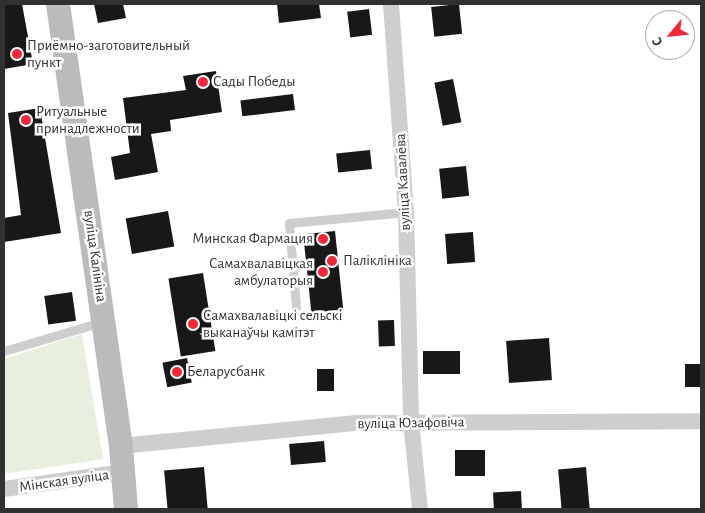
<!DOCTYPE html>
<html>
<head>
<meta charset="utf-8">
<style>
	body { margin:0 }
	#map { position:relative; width:705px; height:513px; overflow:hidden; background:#fff; font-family:"Alegreya Sans",sans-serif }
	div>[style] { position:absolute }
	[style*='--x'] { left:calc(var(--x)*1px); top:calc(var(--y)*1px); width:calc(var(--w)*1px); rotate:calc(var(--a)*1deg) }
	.green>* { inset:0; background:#e8efdf }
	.building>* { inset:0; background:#181818; transform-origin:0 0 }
	.lane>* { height:9px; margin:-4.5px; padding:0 4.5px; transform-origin:4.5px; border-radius:4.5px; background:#cecece }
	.street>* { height:16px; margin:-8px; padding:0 8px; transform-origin:8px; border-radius:8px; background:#cecece }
	.secondary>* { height:24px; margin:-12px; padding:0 12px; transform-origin:12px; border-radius:12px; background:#bbb }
	.dots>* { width:14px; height:14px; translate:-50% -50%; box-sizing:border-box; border:2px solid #fff; border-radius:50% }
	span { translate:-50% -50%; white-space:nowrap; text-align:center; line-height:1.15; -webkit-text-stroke:5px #fff; paint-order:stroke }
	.poi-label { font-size:15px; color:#313131 }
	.left { translate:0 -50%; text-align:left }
	.right { translate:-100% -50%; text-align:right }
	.street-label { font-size:15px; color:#313131 }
	.frame { position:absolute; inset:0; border:5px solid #313131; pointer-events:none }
	.north { position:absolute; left:645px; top:10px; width:50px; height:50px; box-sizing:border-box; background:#fff; border:1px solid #adadad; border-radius:50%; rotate:242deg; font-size:14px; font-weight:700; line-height:20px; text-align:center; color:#313131 }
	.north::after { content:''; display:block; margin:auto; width:18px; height:22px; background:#f62638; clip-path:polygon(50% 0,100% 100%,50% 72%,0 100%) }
</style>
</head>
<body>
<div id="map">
	<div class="green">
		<div style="clip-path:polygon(82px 334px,103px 459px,4px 474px,4px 359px)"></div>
	</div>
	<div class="building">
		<div style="clip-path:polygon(4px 4px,22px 4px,33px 64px,4px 69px)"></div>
		<div style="clip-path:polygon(94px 4px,123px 4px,126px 18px,98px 23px)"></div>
		<div style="clip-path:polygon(277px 4px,319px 4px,321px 18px,279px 23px)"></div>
		<div style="left:459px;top:4px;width:30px;height:28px;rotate:84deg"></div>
		<div style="left:369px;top:9px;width:26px;height:22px;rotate:83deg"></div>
		<div style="clip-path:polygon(216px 71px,222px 112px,170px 120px,171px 131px,151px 134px,158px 172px,115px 180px,111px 157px,130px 153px,123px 98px,186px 90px,183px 76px)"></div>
		<div style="left:453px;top:79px;width:44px;height:19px;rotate:79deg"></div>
		<div style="left:293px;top:94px;width:16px;height:53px;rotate:83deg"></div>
		<div style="clip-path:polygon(40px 108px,61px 233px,4px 242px,4px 218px,21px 215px,8px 113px)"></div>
		<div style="left:370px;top:150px;width:19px;height:34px;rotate:84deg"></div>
		<div style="left:466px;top:166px;width:30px;height:27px;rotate:84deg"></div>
		<div style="left:168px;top:211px;width:36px;height:43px;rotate:80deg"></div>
		<div style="left:335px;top:231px;width:79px;height:32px;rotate:84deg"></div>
		<div style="left:473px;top:232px;width:30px;height:28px;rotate:86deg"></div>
		<div style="left:203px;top:273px;width:79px;height:35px;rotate:81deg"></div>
		<div style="left:72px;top:292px;width:29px;height:28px;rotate:82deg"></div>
		<div style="left:394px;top:320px;width:26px;height:16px;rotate:88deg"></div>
		<div style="left:549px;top:338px;width:42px;height:43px;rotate:86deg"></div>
		<div style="left:423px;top:351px;width:37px;height:23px"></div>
		<div style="left:187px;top:358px;width:25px;height:25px;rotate:79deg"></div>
		<div style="left:685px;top:364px;width:16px;height:23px"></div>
		<div style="left:317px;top:369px;width:17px;height:22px"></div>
		<div style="left:324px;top:441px;width:21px;height:35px;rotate:85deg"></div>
		<div style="left:455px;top:450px;width:30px;height:26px"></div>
		<div style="left:204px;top:467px;width:42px;height:40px;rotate:85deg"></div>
		<div style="left:586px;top:467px;width:42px;height:28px;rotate:85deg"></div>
		<div style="left:521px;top:491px;width:18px;height:28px;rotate:87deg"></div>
	</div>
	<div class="lane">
		<div style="--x:296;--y:307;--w:84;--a:-94.8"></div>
		<div style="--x:289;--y:223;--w:118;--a:-5.4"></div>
		<div style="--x:4;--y:351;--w:101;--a:-16.6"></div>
	</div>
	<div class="street">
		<div style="--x:391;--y:4;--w:209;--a:85.9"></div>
		<div style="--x:406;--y:212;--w:210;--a:88.6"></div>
		<div style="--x:411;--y:422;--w:87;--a:84.1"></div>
		<div style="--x:121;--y:446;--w:237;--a:-5.6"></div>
		<div style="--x:357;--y:423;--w:344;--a:-0.3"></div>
		<div style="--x:4;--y:489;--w:121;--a:-8.1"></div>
	</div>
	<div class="secondary">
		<div style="--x:58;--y:4;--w:446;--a:81.9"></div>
		<div style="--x:121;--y:446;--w:63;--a:85.5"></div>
	</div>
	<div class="dots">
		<div style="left:17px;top:54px;background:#f62638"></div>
		<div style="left:203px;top:82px;background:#f62638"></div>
		<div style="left:26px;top:120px;background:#f62638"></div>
		<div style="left:323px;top:239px;background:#f62638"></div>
		<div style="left:332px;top:261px;background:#f62638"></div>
		<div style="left:323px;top:272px;background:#f62638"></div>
		<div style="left:193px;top:324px;background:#f62638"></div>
		<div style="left:177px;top:372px;background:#f62638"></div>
	</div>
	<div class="poi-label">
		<span class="left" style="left:27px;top:54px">Приёмно-заготовительный<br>пункт</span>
		<span class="left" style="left:213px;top:82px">Сады Победы</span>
		<span class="left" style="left:36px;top:120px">Ритуальные<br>принадлежности</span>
		<span class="right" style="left:313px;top:239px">Минская Фармация</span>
		<span class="left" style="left:343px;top:261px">Паліклініка</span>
		<span class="right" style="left:313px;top:272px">Самахвалавіцкая<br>амбулаторыя</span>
		<span class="left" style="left:203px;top:324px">Самахвалавіцкі сельскі<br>выканаўчы камітэт</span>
		<span class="left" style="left:187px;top:372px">Беларусбанк</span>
	</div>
	<div class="street-label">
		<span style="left:403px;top:182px;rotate:-93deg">вуліца Кавалёва</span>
		<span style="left:95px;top:256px;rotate:82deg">вуліца Калініна</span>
		<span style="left:411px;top:423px;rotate:-1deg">вуліца Юзафовіча</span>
		<span style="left:64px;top:481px;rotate:-8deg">Мінская вуліца</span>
	</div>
	<div class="frame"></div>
	<div class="north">С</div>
</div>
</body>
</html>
